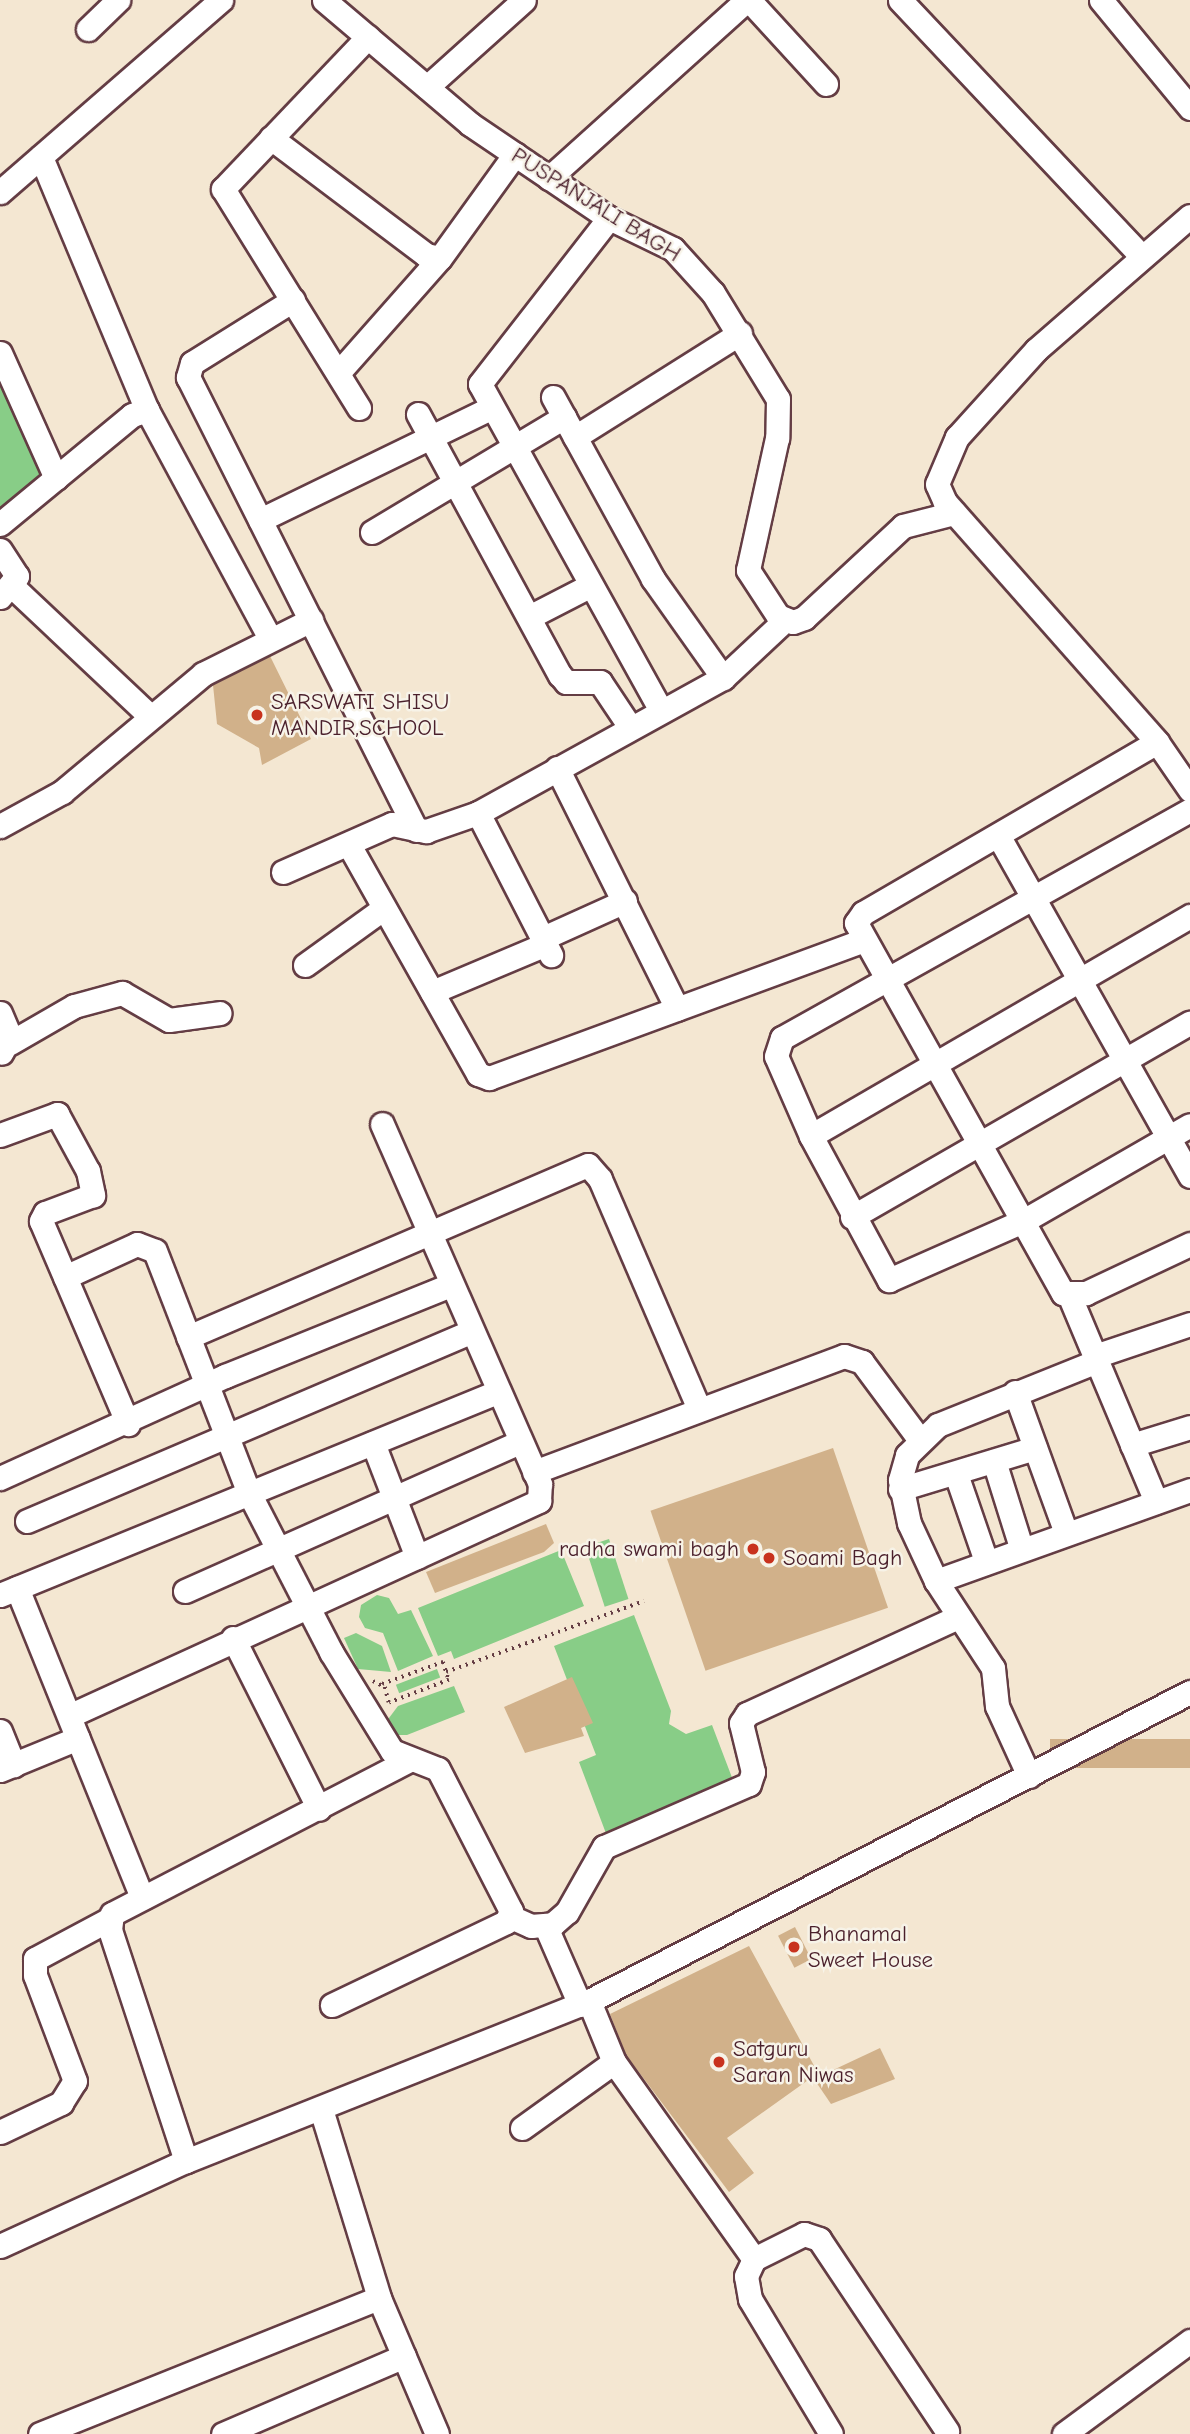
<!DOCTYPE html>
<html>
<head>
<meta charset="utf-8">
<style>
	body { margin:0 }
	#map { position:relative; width:1190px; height:2434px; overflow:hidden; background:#f4e7d2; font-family:"Comic Neue",sans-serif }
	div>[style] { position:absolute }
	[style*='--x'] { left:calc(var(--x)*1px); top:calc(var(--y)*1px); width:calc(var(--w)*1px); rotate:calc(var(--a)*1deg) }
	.green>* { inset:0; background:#88cd87; transform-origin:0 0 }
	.building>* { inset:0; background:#d1b18a; transform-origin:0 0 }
	.path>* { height:3.5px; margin-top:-1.75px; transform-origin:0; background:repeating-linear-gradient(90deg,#643d44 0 2px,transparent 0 7px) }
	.roads { filter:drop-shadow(2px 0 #643d44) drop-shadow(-2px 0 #643d44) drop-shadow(0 2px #643d44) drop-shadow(0 -2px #643d44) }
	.minor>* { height:23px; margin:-11.5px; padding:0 11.5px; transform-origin:11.5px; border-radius:11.5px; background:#fff }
	.dots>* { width:19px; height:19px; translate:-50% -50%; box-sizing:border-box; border:4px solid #f7f3e8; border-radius:50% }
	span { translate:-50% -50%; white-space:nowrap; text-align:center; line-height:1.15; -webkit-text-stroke:5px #f7f3e8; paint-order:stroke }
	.street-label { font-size:23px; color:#4a1f2b }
	.poi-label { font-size:23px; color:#4a1f2b }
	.left { translate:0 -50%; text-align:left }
	.right { translate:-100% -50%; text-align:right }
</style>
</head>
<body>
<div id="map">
	<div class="green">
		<div style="clip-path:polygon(0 374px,42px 473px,0 509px)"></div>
		<div style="left:609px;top:1539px;width:63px;height:25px;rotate:72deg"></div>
		<div style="clip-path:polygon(561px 1550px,584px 1606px,454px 1659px,451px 1651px,438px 1656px,418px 1608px)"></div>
		<div style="clip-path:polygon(377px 1595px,389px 1598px,398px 1614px,411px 1610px,433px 1656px,398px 1671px,383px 1633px,365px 1628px,359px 1617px,361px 1605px)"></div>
		<div style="clip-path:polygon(634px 1615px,671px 1711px,669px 1724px,686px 1734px,712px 1725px,736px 1788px,607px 1836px,579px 1762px,596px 1755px,554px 1646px)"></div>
		<div style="clip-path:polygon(356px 1633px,382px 1646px,391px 1672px,358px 1669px,344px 1638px)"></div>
		<div style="left:437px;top:1669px;width:9px;height:44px;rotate:69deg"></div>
		<div style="clip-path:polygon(454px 1686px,465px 1712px,407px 1735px,387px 1735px,383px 1726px,398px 1706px)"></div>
	</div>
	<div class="building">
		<div style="clip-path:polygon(270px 656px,311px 739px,262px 765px,259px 748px,217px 724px,213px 685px)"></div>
		<div style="left:833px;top:1448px;width:169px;height:193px;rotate:71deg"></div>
		<div style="clip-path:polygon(546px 1524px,554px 1543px,544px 1552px,435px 1593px,426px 1572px)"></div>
		<div style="clip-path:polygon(572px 1677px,593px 1723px,581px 1728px,584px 1736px,525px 1753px,504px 1707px)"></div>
		<div style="left:1190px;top:1739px;width:29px;height:140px;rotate:90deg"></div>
		<div style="left:795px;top:1927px;width:36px;height:19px;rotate:63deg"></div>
		<div style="clip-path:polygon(749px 1946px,818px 2073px,727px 2138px,754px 2173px,729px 2192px,626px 2055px,610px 2014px)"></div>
		<div style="clip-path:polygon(880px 2048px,895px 2079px,831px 2104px,814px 2079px)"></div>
	</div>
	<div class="path">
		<div style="--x:446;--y:1672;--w:210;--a:-19.7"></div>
		<div style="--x:373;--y:1681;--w:13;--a:27"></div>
		<div style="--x:385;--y:1687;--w:16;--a:76"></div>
		<div style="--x:382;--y:1684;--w:65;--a:-19.8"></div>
		<div style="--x:443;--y:1662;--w:19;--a:72"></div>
		<div style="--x:449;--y:1680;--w:64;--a:159"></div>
	</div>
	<div class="roads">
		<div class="minor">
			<div style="--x:324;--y:0;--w:192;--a:40.3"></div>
			<div style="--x:470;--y:124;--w:168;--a:34.1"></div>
			<div style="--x:609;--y:218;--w:71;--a:25.8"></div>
			<div style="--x:673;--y:249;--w:59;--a:47.7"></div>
			<div style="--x:713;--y:293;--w:124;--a:58.5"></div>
			<div style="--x:778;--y:399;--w:39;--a:91"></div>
			<div style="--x:777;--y:438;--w:135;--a:102.4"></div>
			<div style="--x:748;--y:570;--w:55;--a:56.9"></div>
			<div style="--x:778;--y:616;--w:16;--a:22"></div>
			<div style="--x:793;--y:622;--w:12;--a:-20"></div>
			<div style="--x:804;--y:618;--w:135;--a:-42.9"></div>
			<div style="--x:903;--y:526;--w:53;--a:-14.3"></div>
			<div style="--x:749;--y:0;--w:114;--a:47.5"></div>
			<div style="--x:900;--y:0;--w:352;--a:46.7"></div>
			<div style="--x:1101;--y:0;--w:140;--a:50.5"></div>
			<div style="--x:88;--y:29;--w:42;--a:-44"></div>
			<div style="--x:427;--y:87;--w:130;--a:-41.9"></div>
			<div style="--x:271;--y:138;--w:194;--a:37"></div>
			<div style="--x:426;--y:255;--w:14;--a:12"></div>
			<div style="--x:440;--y:258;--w:128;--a:-54.2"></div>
			<div style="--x:41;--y:157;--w:274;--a:67.3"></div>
			<div style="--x:549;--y:178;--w:266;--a:-42"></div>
			<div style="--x:0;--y:192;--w:293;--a:-41"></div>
			<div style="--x:1190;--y:216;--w:204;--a:139"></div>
			<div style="--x:1036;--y:350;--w:118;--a:132.2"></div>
			<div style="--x:957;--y:437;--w:51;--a:113.1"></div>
			<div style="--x:937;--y:484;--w:20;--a:66"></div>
			<div style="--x:945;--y:502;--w:320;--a:48.5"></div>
			<div style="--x:1157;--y:742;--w:58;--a:55.5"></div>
			<div style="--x:609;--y:218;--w:210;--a:127.9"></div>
			<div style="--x:480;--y:384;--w:374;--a:61"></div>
			<div style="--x:293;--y:300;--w:119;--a:148"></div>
			<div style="--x:192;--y:363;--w:15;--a:106"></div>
			<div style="--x:188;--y:377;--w:507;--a:63.28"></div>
			<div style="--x:0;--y:353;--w:137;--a:65.9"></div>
			<div style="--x:339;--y:372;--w:152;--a:-48.5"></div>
			<div style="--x:553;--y:397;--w:208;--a:61.2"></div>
			<div style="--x:653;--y:579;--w:121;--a:54.7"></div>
			<div style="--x:359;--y:408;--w:258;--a:-121.8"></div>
			<div style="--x:223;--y:189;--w:210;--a:-46.4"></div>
			<div style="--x:418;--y:414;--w:297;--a:61.5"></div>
			<div style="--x:560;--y:675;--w:9;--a:49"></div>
			<div style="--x:566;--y:682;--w:34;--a:0"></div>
			<div style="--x:600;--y:682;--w:54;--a:56.3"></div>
			<div style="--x:575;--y:437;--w:195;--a:-32.2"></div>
			<div style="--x:260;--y:520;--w:257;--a:-25.9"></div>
			<div style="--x:0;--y:524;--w:171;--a:-39.5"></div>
			<div style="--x:132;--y:415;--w:16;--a:-18"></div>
			<div style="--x:147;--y:410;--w:259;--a:61.7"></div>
			<div style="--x:372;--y:532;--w:224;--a:-30.9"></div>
			<div style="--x:0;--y:550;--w:31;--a:57"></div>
			<div style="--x:17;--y:576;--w:27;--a:129"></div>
			<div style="--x:12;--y:586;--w:188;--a:43.3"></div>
			<div style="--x:531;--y:616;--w:65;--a:-27.3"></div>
			<div style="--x:1157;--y:742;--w:340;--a:149.8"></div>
			<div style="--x:863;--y:913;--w:12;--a:125"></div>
			<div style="--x:856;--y:923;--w:424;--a:60.8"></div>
			<div style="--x:1063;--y:1293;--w:23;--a:0"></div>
			<div style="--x:1086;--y:1293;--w:115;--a:-25.2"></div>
			<div style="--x:557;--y:768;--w:269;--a:63.5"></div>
			<div style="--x:478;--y:813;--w:160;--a:62.8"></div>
			<div style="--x:0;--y:826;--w:71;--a:-28.7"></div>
			<div style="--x:62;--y:792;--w:184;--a:-39.9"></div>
			<div style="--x:203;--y:674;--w:121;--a:-26.6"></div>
			<div style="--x:999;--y:837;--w:389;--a:60.6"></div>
			<div style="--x:349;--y:845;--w:263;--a:60.6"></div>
			<div style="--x:478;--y:1074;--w:12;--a:20"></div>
			<div style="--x:489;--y:1078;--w:400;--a:-20.2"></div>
			<div style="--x:283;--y:872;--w:119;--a:-23.8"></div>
			<div style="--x:392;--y:824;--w:35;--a:12"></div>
			<div style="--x:426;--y:831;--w:55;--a:-19.1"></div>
			<div style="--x:478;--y:813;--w:280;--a:-28.9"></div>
			<div style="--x:723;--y:678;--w:85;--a:-43.1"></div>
			<div style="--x:1190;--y:916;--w:438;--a:149.9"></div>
			<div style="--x:811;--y:1136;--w:164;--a:61.6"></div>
			<div style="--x:889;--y:1280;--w:149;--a:-23.8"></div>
			<div style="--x:1025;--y:1220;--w:190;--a:-29.9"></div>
			<div style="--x:543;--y:938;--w:90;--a:-24.3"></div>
			<div style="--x:305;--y:965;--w:97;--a:-35.8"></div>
			<div style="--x:432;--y:992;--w:124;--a:-22.8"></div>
			<div style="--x:0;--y:1013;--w:26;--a:67"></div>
			<div style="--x:10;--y:1037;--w:18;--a:119"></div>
			<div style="--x:10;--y:1043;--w:74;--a:-30"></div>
			<div style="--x:74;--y:1006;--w:50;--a:-15.2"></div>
			<div style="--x:122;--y:993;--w:54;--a:29.9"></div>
			<div style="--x:169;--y:1020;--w:51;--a:-7.8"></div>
			<div style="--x:0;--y:1135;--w:61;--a:-20.2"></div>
			<div style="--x:57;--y:1114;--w:65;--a:61.5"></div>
			<div style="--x:88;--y:1171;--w:25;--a:78"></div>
			<div style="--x:93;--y:1195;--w:51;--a:159.4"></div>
			<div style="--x:45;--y:1213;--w:9;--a:117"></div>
			<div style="--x:41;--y:1221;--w:221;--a:66.8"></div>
			<div style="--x:811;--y:1136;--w:87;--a:-113.6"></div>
			<div style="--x:776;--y:1056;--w:19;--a:-72"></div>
			<div style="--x:782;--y:1038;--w:467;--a:-29.2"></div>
			<div style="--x:852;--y:1217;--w:390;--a:-29.9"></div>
			<div style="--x:65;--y:1277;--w:79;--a:-24.6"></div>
			<div style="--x:137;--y:1244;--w:19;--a:21"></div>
			<div style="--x:155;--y:1251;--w:260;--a:68.8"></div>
			<div style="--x:249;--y:1493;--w:179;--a:62.7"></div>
			<div style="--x:331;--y:1652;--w:116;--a:58.4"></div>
			<div style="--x:392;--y:1751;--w:49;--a:21.4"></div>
			<div style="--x:438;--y:1769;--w:160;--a:62.8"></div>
			<div style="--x:511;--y:1911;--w:12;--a:114"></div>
			<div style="--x:506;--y:1922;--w:193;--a:154.5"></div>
			<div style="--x:1070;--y:1297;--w:222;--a:67.2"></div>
			<div style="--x:188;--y:1337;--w:435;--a:-23.3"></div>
			<div style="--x:588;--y:1165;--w:18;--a:49"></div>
			<div style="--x:600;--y:1179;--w:250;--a:66.7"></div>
			<div style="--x:1095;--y:1356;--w:100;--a:-18.6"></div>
			<div style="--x:1015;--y:1392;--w:150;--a:70.1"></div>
			<div style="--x:373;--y:1443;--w:122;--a:68.9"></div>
			<div style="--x:1132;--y:1445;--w:61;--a:-17.2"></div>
			<div style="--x:994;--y:1461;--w:90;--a:72.6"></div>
			<div style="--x:534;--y:1472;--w:331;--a:-20.5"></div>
			<div style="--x:844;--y:1356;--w:19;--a:18"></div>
			<div style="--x:862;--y:1362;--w:97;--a:53.4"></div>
			<div style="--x:956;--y:1474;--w:92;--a:71"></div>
			<div style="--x:0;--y:1478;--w:247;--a:-24.4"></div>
			<div style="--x:225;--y:1376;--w:243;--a:-22"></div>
			<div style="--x:900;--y:1489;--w:141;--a:-16.9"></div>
			<div style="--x:27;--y:1521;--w:482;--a:-23.1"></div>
			<div style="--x:936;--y:1581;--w:270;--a:-19.7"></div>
			<div style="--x:17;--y:1588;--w:334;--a:68"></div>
			<div style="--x:185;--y:1591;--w:366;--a:-24"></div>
			<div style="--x:0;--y:1595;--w:537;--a:-22.22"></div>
			<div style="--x:233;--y:1638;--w:191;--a:63.3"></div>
			<div style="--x:71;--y:1715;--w:515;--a:-24.57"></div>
			<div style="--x:539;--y:1501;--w:17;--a:-87"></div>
			<div style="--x:540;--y:1484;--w:393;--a:-113.7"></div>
			<div style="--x:0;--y:1731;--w:37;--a:68"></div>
			<div style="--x:0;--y:1770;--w:84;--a:-22.3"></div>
			<div style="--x:1029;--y:1776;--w:77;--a:-114.6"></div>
			<div style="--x:997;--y:1706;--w:38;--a:-96"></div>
			<div style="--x:993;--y:1668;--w:104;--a:-123.2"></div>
			<div style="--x:936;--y:1581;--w:64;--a:-115"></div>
			<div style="--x:909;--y:1523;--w:44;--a:-101.8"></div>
			<div style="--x:900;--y:1480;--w:26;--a:-74"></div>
			<div style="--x:907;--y:1455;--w:43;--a:-44.1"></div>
			<div style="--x:938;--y:1425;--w:171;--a:-21.9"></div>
			<div style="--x:511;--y:1917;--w:22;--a:24"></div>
			<div style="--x:531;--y:1926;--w:22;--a:-5"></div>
			<div style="--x:553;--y:1924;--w:18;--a:-41"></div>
			<div style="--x:567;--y:1912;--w:75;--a:-60.4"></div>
			<div style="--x:604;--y:1847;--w:158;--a:-23.5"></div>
			<div style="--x:749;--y:1784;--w:13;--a:-72"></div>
			<div style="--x:753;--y:1772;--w:50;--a:-103.8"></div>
			<div style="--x:741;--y:1723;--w:11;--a:-56"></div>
			<div style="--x:747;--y:1714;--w:232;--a:-24.7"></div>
			<div style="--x:546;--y:1927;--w:85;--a:66.4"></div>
			<div style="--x:589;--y:2001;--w:66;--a:67.7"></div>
			<div style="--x:614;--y:2062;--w:242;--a:54.6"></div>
			<div style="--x:754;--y:2259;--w:56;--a:-26.6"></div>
			<div style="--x:804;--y:2234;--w:16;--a:18"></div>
			<div style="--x:819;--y:2239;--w:231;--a:56.3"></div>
			<div style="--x:321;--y:2109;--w:198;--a:72.9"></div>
			<div style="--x:379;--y:2298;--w:148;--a:66.9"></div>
			<div style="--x:522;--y:2128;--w:113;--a:-35.7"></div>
			<div style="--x:0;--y:2132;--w:68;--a:-25.4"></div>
			<div style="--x:61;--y:2103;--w:26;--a:-58"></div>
			<div style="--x:75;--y:2081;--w:113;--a:-110.7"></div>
			<div style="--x:35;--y:1975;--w:16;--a:-90"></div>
			<div style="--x:35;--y:1959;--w:85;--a:-28.1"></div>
			<div style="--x:186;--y:2161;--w:243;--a:-108.2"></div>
			<div style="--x:110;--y:1930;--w:16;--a:-83"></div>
			<div style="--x:112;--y:1914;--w:332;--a:-27.4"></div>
			<div style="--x:0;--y:2246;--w:205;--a:-24.6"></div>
			<div style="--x:186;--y:2161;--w:434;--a:-21.7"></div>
			<div style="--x:589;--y:2001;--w:676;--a:-27.21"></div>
			<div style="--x:754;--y:2259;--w:19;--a:115"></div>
			<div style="--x:746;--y:2276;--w:23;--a:80"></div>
			<div style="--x:750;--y:2299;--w:157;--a:59"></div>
			<div style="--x:40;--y:2434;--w:365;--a:-21.9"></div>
			<div style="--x:223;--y:2434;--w:197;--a:-23.3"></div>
			<div style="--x:1064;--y:2434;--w:157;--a:-36.4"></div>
		</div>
	</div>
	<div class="dots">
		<div style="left:257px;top:715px;background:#c8321e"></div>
		<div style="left:753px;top:1549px;background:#c8321e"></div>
		<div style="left:769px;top:1558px;background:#c8321e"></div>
		<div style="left:794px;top:1947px;background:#c8321e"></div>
		<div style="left:719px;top:2062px;background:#c8321e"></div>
	</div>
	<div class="street-label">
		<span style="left:596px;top:205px;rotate:32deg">PUSPANJALI BAGH</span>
	</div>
	<div class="poi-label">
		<span class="left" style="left:271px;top:715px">SARSWATI SHISU<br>MANDIR,SCHOOL</span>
		<span class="right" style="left:739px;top:1549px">radha swami bagh</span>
		<span class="left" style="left:783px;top:1558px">Soami Bagh</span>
		<span class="left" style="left:808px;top:1947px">Bhanamal<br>Sweet House</span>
		<span class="left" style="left:733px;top:2062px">Satguru<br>Saran Niwas</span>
	</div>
</div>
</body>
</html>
